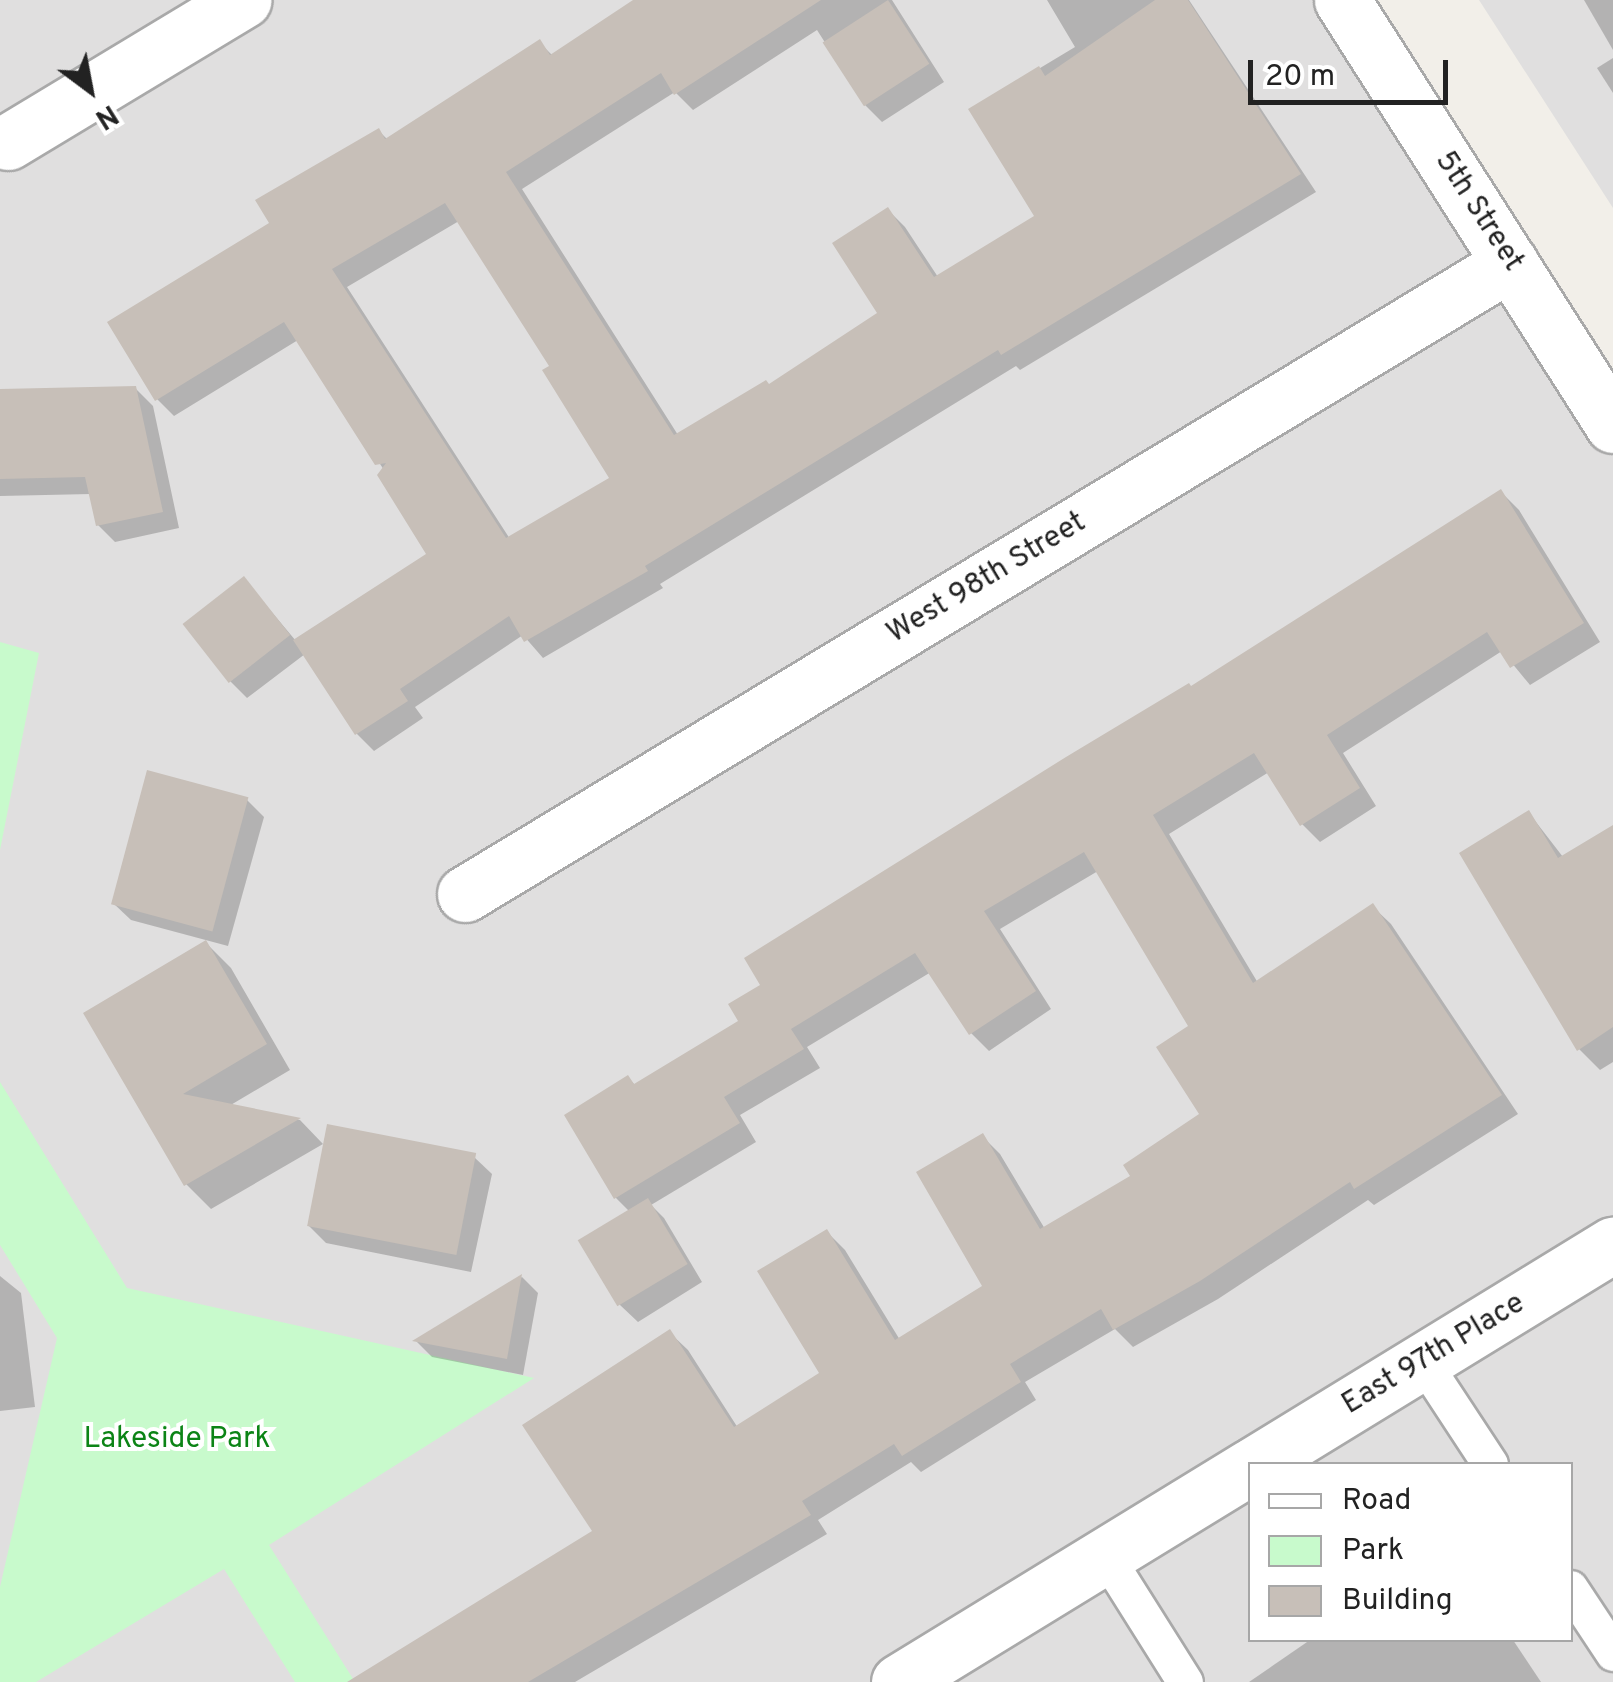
<!DOCTYPE html>
<html>
<head>
<meta charset="utf-8">
<style>
	body { margin:0 }
	#map { position:relative; width:1613px; height:1682px; overflow:hidden; background:#f2efe9; font-family:Overpass,sans-serif }
	div>[style] { position:absolute }
	[style*='--x'] { left:calc(var(--x)*1px); top:calc(var(--y)*1px); width:calc(var(--w)*1px); rotate:calc(var(--a)*1deg) }
	.residential>* { inset:0; background:#e0dfdf }
	.park>* { inset:0; background:#c8facc }
	.shadow>* { inset:0; background:#0003 }
	.building>* { inset:0; background:#c7bfb8; transform-origin:0 0 }
	.roads { filter:drop-shadow(2px 0 #a9a9a9) drop-shadow(-2px 0 #a9a9a9) drop-shadow(0 2px #a9a9a9) drop-shadow(0 -2px #a9a9a9) }
	.service>* { height:35px; margin:-17.5px; padding:0 17.5px; transform-origin:17.5px; border-radius:17.5px; background:#fff }
	.minor>* { height:55px; margin:-27.5px; padding:0 27.5px; transform-origin:27.5px; border-radius:27.5px; background:#fff }
	span { translate:-50% -50%; white-space:nowrap; text-align:center; line-height:1.15; -webkit-text-stroke:8px #fff; paint-order:stroke }
	.street-label { font-size:30px; color:#222 }
	.park-label { font-size:30px; color:#0c8416 }
	.legend { position:absolute; left:1248px; top:1462px; width:325px; height:180px; box-sizing:border-box; background:#fff; border:2px solid #a7a7a7; margin:0; padding:12px 18px; list-style:none; font-size:30px; color:#222 }
	.legend li { display:flex; align-items:center; gap:20px; height:50px }
	.legend b { width:50px; border:2px solid #a7a7a7 }
	.north { position:absolute; left:40px; top:40px; width:100px; height:100px; -webkit-text-stroke:8px #fff; paint-order:stroke; rotate:148deg; font-size:28px; font-weight:700; line-height:40px; text-align:center; color:#222 }
	.north::after { content:''; display:block; margin:auto; width:35px; height:45px; background:#222; clip-path:polygon(50% 0,100% 100%,50% 72%,0 100%) }
	.scale { position:absolute; left:1248px; top:60px; width:200px; height:45px; box-sizing:border-box; border:5px solid #222; border-top:0; padding-left:12px; font-size:30px; line-height:35px; white-space:nowrap; color:#222; -webkit-text-stroke:8px #fff; paint-order:stroke }
</style>
</head>
<body>
<div id="map">
	<div class="residential">
		<div style="clip-path:polygon(evenodd,0 0,1342px 0,1613px 425px,1613px 1682px,0 1682px,0 0,1250px 1464px,1570px 1464px,1570px 1640px,1250px 1640px,1250px 1464px)"></div>
		<div style="clip-path:polygon(1479px 0,1613px 0,1613px 208px)"></div>
	</div>
	<div class="park">
		<div style="clip-path:polygon(0 642px,39px 653px,0 850px)"></div>
		<div style="clip-path:polygon(0 1082px,127px 1288px,534px 1378px,269px 1545px,355px 1682px,295px 1682px,224px 1569px,36px 1682px,0 1682px,0 1587px,57px 1338px,0 1245px)"></div>
	</div>
	<div class="shadow">
		<div style="clip-path:polygon(evenodd,637px 0,892px 0,944px 82px,882px 122px,865px 105px,817px 30px,693px 110px,675px 92px,522px 189px,678px 435px,769px 386px,881px 314px,888px 210px,905px 227px,938px 277px,1038px 217px,972px 109px,1075px 47px,1047px 0,1189px 0,1316px 192px,1020px 370px,1016px 366px,660px 584px,663px 588px,543px 658px,523px 635px,415px 707px,423px 718px,374px 751px,357px 734px,305px 654px,247px 698px,230px 681px,244px 579px,296px 641px,430px 555px,384px 470px,298px 340px,174px 416px,157px 399px,272px 224px,379px 131px,388px 140px,539px 42px,553px 56px,637px 0,459px 221px,552px 366px,613px 479px,510px 539px,347px 287px,459px 221px)"></div>
		<div style="clip-path:polygon(1584px 0,1613px 0,1613px 50px)"></div>
		<div style="clip-path:polygon(1613px 58px,1613px 93px,1597px 68px)"></div>
		<div style="clip-path:polygon(135px 388px,153px 406px,179px 528px,115px 542px,98px 525px,91px 494px,0 496px,0 391px)"></div>
		<div style="clip-path:polygon(1501px 492px,1519px 510px,1600px 642px,1530px 685px,1502px 651px,1343px 753px,1376px 806px,1320px 842px,1302px 824px,1269px 772px,1169px 834px,1258px 983px,1373px 907px,1391px 924px,1518px 1114px,1374px 1205px,1368px 1200px,1218px 1299px,1133px 1347px,1115px 1329px,1025px 1382px,1036px 1400px,921px 1472px,911px 1462px,818px 1520px,827px 1534px,575px 1682px,349px 1682px,595px 1531px,670px 1333px,688px 1350px,738px 1428px,823px 1374px,827px 1232px,845px 1250px,900px 1340px,986px 1287px,982px 1136px,1000px 1154px,1045px 1229px,1133px 1177px,1202px 1115px,1191px 1027px,1098px 871px,1000px 929px,1051px 1009px,989px 1051px,971px 1033px,931px 972px,807px 1047px,820px 1068px,740px 1115px,756px 1142px,651px 1205px,664px 1218px,702px 1282px,638px 1322px,620px 1305px,630px 1212px,616px 1198px,567px 1116px,628px 1078px,636px 1086px,742px 1022px,1192px 689px)"></div>
		<div style="clip-path:polygon(246px 799px,264px 817px,228px 946px,131px 920px,113px 903px)"></div>
		<div style="clip-path:polygon(1529px 813px,1563px 857px,1613px 828px,1613px 1062px,1600px 1070px,1579px 1049px)"></div>
		<div style="clip-path:polygon(206px 943px,231px 968px,290px 1070px,229px 1106px,300px 1120px,323px 1144px,211px 1209px,186px 1184px,87px 1014px)"></div>
		<div style="clip-path:polygon(474px 1157px,492px 1174px,471px 1272px,326px 1243px,309px 1226px)"></div>
		<div style="clip-path:polygon(0 1276px,21px 1293px,35px 1407px,0 1411px)"></div>
		<div style="clip-path:polygon(522px 1277px,538px 1293px,523px 1375px,432px 1357px,416px 1341px)"></div>
		<div style="clip-path:polygon(1310px 1640px,1513px 1640px,1541px 1682px,1249px 1682px)"></div>
	</div>
	<div class="building">
		<div style="clip-path:polygon(evenodd,633px 0,821px 0,674px 95px,661px 73px,506px 172px,674px 435px,766px 380px,769px 384px,877px 313px,832px 243px,888px 207px,934px 277px,1034px 216px,968px 109px,1039px 66px,1045px 76px,1155px 0,1188px 0,1301px 174px,1001px 355px,998px 350px,645px 566px,648px 571px,524px 642px,509px 616px,400px 689px,408px 701px,355px 735px,293px 640px,426px 554px,377px 475px,386px 463px,375px 465px,284px 322px,155px 401px,107px 322px,269px 223px,255px 200px,379px 128px,385px 139px,540px 39px,550px 55px,633px 0,445px 203px,549px 366px,542px 370px,609px 478px,506px 538px,332px 269px,445px 203px)"></div>
		<div style="left:888px;top:0;width:76px;height:78px;rotate:57deg"></div>
		<div style="clip-path:polygon(136px 386px,163px 512px,96px 526px,85px 477px,0 479px,0 389px)"></div>
		<div style="clip-path:polygon(1501px 489px,1584px 623px,1510px 668px,1487px 632px,1327px 735px,1360px 788px,1300px 826px,1254px 753px,1153px 815px,1253px 983px,1373px 903px,1502px 1095px,1354px 1189px,1350px 1182px,1200px 1281px,1113px 1330px,1101px 1309px,1010px 1364px,1021px 1382px,902px 1456px,894px 1444px,802px 1501px,811px 1515px,528px 1682px,347px 1682px,592px 1531px,522px 1425px,670px 1329px,734px 1427px,819px 1373px,757px 1271px,827px 1229px,895px 1340px,982px 1286px,916px 1172px,983px 1133px,1040px 1229px,1130px 1176px,1123px 1165px,1199px 1114px,1156px 1047px,1188px 1026px,1084px 852px,984px 911px,1036px 991px,969px 1035px,915px 953px,791px 1029px,804px 1049px,724px 1097px,740px 1123px,614px 1199px,564px 1115px,628px 1075px,634px 1084px,738px 1021px,728px 1004px,760px 985px,744px 958px,1066px 757px,1189px 683px,1191px 686px)"></div>
		<div style="left:244px;top:576px;width:75px;height:78px;rotate:52deg"></div>
		<div style="left:147px;top:770px;width:105px;height:139px;rotate:15deg"></div>
		<div style="clip-path:polygon(1529px 810px,1558px 858px,1613px 825px,1613px 1027px,1577px 1051px,1459px 853px)"></div>
		<div style="clip-path:polygon(206px 940px,267px 1044px,183px 1094px,301px 1118px,184px 1186px,83px 1013px)"></div>
		<div style="left:327px;top:1124px;width:152px;height:104px;rotate:11deg"></div>
		<div style="left:648px;top:1198px;width:77px;height:82px;rotate:59deg"></div>
		<div style="clip-path:polygon(522px 1274px,507px 1359px,412px 1341px)"></div>
	</div>
	<div class="roads">
		<div class="service">
			<div style="--x:1423;--y:1362;--w:122;--a:56.7"></div>
			<div style="--x:1105;--y:1555;--w:150;--a:57.8"></div>
			<div style="--x:1570;--y:1588;--w:78;--a:56.5"></div>
		</div>
		<div class="minor">
			<div style="--x:1342;--y:0;--w:504;--a:57.48"></div>
			<div style="--x:8;--y:142;--w:275;--a:-31.1"></div>
			<div style="--x:465;--y:894;--w:1221;--a:-31.12"></div>
			<div style="--x:1255;--y:1464;--w:420;--a:-31.5"></div>
			<div style="--x:899;--y:1682;--w:412;--a:-31.5"></div>
		</div>
	</div>
	<div class="street-label">
		<span style="left:1478px;top:212px;rotate:57deg">5th Street</span>
		<span style="left:987px;top:579px;rotate:-31deg">West 98th Street</span>
		<span style="left:1434px;top:1355px;rotate:-31deg">East 97th Place</span>
	</div>
	<div class="park-label">
		<span style="left:177px;top:1440px">Lakeside Park</span>
	</div>
	<ul class="legend">
	<li><b style="height:12px;background:#fff"></b>Road</li>
	<li><b style="height:28px;background:#c8facc"></b>Park</li>
	<li><b style="height:28px;background:#c7bfb8"></b>Building</li>
	</ul>
	<div class="north">N</div>
	<div class="scale">20 m</div>
</div>
</body>
</html>
